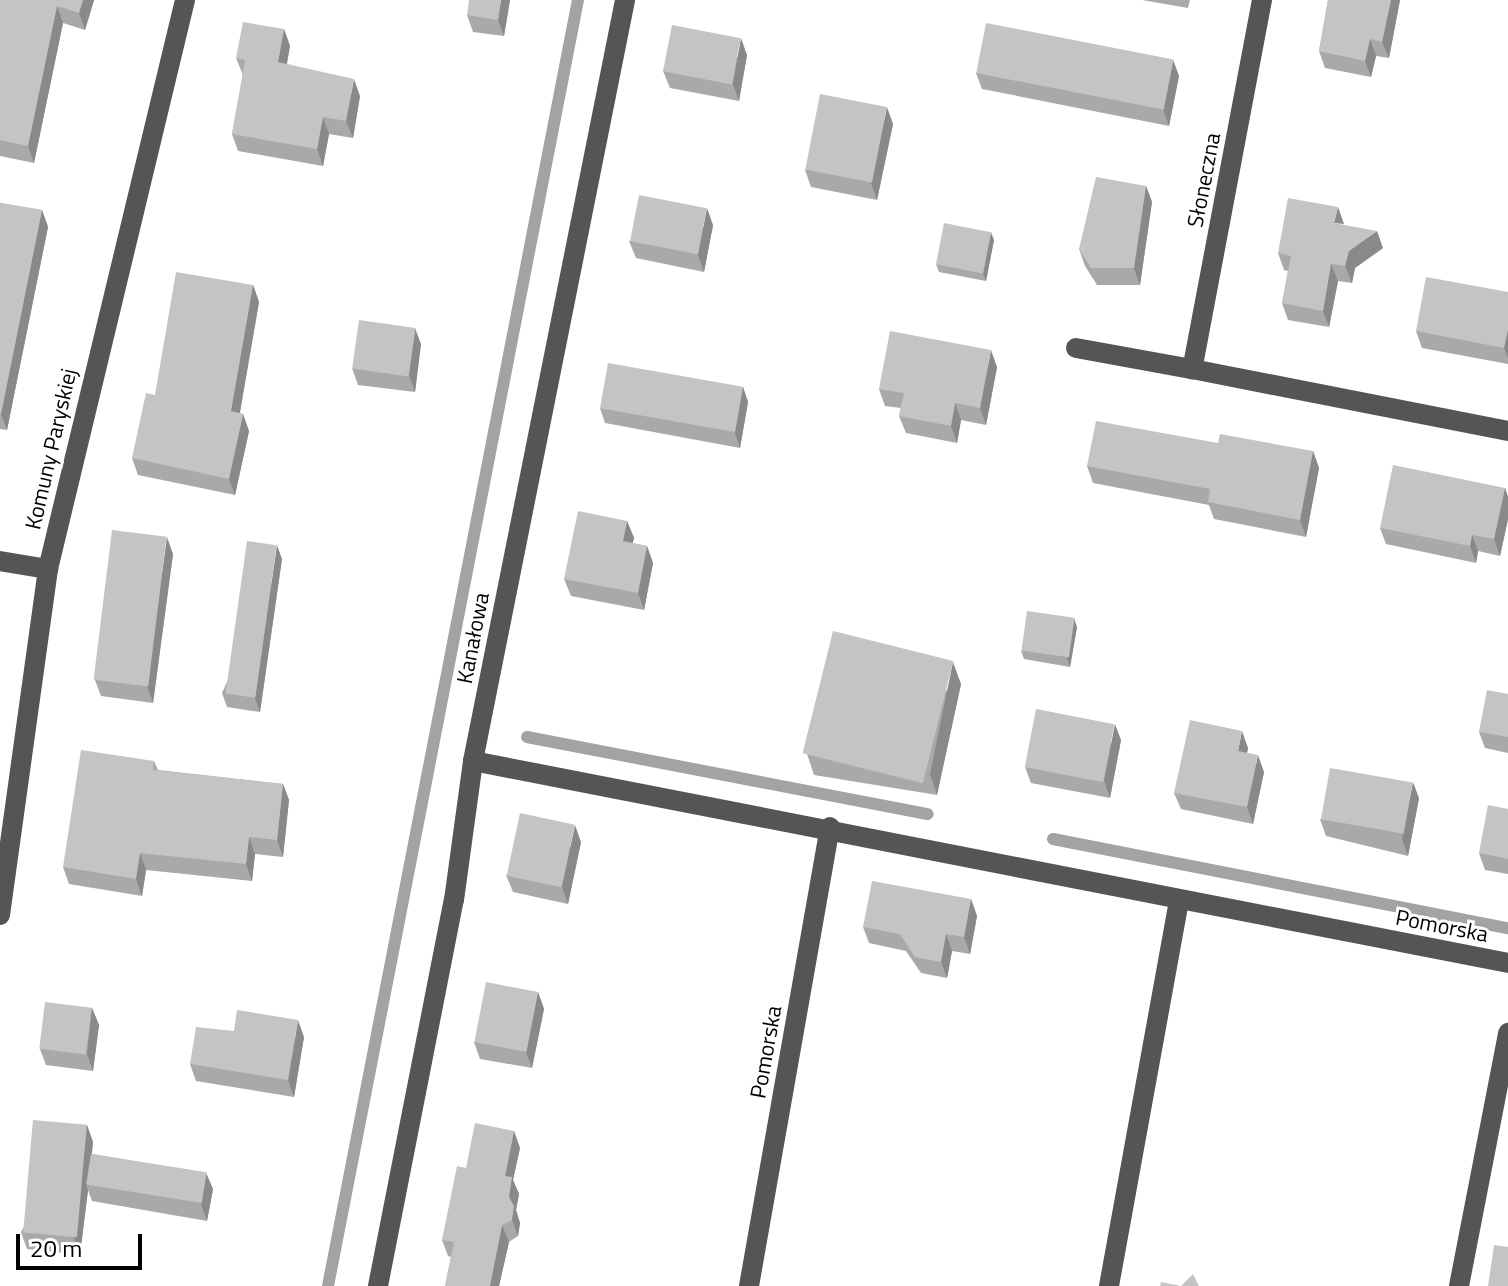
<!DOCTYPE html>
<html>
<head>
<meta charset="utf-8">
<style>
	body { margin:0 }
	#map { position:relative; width:1508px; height:1286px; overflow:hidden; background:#fff; font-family:"Titillium Web",sans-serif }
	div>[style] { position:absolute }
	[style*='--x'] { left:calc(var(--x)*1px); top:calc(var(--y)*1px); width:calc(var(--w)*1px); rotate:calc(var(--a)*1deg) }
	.stream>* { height:12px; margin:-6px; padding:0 6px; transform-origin:6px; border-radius:6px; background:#a3a3a3 }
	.minor>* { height:20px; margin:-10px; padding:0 10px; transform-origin:10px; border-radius:10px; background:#555 }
	.wall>* { inset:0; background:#a9a9a9 }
	.shaded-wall>* { inset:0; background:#898989 }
	.building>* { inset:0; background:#c4c4c4; transform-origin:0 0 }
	span { translate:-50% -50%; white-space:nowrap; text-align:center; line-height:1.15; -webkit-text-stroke:6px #fff; paint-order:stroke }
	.street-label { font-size:22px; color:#000 }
	.scale { position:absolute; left:16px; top:1234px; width:126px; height:36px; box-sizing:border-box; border:4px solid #000; border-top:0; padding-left:10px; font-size:24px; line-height:28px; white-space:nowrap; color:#000; -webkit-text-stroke:6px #fff; paint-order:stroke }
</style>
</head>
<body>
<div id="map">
	<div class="stream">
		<div style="--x:527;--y:737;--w:408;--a:10.9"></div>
		<div style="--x:1053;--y:839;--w:464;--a:11.1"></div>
		<div style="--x:328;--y:1286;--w:1310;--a:-79"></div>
	</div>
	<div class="minor">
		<div style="--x:1262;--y:0;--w:376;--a:100.7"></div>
		<div style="--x:1192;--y:369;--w:322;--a:11.1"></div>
		<div style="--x:1076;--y:348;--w:118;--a:10.3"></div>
		<div style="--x:0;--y:561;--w:49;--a:9.5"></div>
		<div style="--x:473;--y:761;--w:1055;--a:11.04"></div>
		<div style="--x:0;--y:915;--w:349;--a:-82.1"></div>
		<div style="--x:48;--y:569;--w:585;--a:-76.46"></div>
		<div style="--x:378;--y:1286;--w:393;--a:-78.9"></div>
		<div style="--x:454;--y:900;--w:140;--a:-82.2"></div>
		<div style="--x:473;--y:761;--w:776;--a:-78.7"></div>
		<div style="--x:749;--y:1286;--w:466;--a:-80"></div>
		<div style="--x:1109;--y:1286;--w:393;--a:-79.7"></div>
		<div style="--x:1459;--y:1286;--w:258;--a:-79"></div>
	</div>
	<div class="wall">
		<div style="clip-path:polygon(0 0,94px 0,85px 30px,63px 23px,34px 163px,0 156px)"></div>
		<div style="clip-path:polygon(510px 0,504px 36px,473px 32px,467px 15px)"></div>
		<div style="clip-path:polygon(1142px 0,1190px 0,1188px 8px)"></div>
		<div style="clip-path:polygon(1328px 0,1400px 0,1389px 58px,1376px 56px,1371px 77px,1325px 68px,1319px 51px)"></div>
		<div style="clip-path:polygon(284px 29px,290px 46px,287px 64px,360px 96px,353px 138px,329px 134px,323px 166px,238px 151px,232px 134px,243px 75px,236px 58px)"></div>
		<div style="clip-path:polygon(747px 55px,739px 101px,670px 88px,663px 71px)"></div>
		<div style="clip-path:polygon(1173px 60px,1179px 76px,1169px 126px,982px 89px,976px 73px)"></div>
		<div style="clip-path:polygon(893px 124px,877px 200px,811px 187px,805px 170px)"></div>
		<div style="clip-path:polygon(1146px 186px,1152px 202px,1140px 285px,1097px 285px,1085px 266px,1079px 249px)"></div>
		<div style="clip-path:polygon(0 203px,42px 210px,48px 227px,7px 430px,0 429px)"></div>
		<div style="clip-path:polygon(713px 225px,704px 272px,636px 258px,629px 241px)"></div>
		<div style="clip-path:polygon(1344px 225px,1383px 248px,1355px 268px,1352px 283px,1338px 281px,1329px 327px,1288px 320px,1282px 303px,1288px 271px,1284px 270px,1278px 253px)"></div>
		<div style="clip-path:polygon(994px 240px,986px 281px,939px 272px,936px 264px)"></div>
		<div style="clip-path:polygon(253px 285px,259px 302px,240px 413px,243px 414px,249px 431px,235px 495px,138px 475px,132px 458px,155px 395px)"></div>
		<div style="clip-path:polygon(1508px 292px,1508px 364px,1422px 348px,1416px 331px)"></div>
		<div style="clip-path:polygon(421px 344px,415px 392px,358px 385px,352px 368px)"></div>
		<div style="clip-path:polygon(997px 367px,986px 425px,961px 420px,957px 443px,906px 433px,899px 416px,901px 408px,885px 406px,879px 389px)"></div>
		<div style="clip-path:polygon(743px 387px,748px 402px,740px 448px,605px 423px,600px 408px)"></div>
		<div style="clip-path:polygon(1218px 443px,1313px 451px,1319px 468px,1306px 537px,1214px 519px,1209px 505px,1093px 483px,1087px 466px)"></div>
		<div style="clip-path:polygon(1505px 488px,1508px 497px,1508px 519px,1500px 556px,1478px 551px,1476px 563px,1386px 544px,1380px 528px)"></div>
		<div style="clip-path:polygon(627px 521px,634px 538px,632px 543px,647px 546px,653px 563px,644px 610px,571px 596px,564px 579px)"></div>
		<div style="clip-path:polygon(173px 554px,153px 703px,101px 696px,95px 680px)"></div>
		<div style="clip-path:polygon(282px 559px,260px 712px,227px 707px,222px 693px)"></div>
		<div style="clip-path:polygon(1077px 627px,1070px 667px,1024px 659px,1021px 651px)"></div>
		<div style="clip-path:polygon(961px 684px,937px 795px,814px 775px,807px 754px)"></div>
		<div style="clip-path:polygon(1508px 694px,1508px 753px,1485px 748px,1479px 732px)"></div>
		<div style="clip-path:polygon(1121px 740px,1110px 798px,1031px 783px,1025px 767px)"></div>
		<div style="clip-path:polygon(1248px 748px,1247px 753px,1264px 772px,1253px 824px,1181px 809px,1174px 793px)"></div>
		<div style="clip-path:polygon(154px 761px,158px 770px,283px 784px,289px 800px,283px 857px,255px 854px,252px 881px,146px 870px,142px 896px,69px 884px,63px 867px)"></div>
		<div style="clip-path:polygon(1419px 798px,1408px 856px,1326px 836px,1320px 819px)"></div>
		<div style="clip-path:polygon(1508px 809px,1508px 874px,1485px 870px,1479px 853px)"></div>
		<div style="clip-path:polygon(581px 842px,568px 904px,513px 892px,506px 875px)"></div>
		<div style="clip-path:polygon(971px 899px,977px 916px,970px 954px,952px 951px,947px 978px,921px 973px,906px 951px,869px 943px,863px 927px)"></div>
		<div style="clip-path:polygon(538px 992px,544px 1009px,532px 1068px,480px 1059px,474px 1042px)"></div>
		<div style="clip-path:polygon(92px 1008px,99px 1025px,93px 1071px,46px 1065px,40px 1049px)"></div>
		<div style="clip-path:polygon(304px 1037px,294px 1097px,196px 1081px,190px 1064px)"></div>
		<div style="clip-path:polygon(87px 1125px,93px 1142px,92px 1154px,206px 1173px,213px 1189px,207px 1221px,92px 1201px,88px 1190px,80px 1255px,27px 1249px,21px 1232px)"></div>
		<div style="clip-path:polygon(514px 1131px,520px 1148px,513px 1180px,519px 1194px,516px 1210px,520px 1223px,518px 1236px,509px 1242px,499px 1286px,445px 1286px,451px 1257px,448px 1256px,442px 1240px,466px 1168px)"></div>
	</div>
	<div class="shaded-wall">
		<div style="clip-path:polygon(83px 0,94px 0,85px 30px,79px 13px)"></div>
		<div style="clip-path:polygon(501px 0,510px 0,504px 36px,498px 20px)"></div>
		<div style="clip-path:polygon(1391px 0,1400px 0,1389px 58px,1382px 42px)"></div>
		<div style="clip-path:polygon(57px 6px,63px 23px,34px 163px,28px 146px)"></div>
		<div style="clip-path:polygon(284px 29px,290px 46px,284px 79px,278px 62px)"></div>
		<div style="clip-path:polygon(741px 38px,747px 55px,739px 101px,733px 84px)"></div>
		<div style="clip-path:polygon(1370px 39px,1376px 56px,1371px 77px,1365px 61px)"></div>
		<div style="clip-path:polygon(1173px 60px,1179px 76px,1169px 126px,1163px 109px)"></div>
		<div style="clip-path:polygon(354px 79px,360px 96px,353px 138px,346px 121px)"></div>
		<div style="clip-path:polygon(887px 107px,893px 124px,877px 200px,871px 183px)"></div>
		<div style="clip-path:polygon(323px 117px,329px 134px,323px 166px,317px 149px)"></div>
		<div style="clip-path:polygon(1146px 186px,1152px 202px,1140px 285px,1134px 268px)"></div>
		<div style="clip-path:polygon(1338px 207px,1344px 224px,1334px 223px)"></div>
		<div style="clip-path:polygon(707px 208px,713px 225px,704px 272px,698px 255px)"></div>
		<div style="clip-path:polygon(42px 210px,48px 227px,7px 430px,1px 414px)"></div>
		<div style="clip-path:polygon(1377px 231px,1383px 248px,1355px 268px,1352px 283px,1345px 266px,1349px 251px)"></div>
		<div style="clip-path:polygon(991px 232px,994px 240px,986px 281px,983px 273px)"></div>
		<div style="clip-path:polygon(1331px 264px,1338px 281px,1329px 327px,1323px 311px)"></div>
		<div style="clip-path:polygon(253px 285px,259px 302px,237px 428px,231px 411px)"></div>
		<div style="clip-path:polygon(415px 328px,421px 344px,415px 392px,409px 375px)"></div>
		<div style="clip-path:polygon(1508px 329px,1508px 358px,1504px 348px)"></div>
		<div style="clip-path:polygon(991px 350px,997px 367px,986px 425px,980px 408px)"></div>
		<div style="clip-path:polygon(743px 387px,748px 402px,740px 448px,735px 433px)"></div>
		<div style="clip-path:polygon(955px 403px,961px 420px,957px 443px,951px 426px)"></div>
		<div style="clip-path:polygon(243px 414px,249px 431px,235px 495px,229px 479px)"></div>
		<div style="clip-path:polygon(1313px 451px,1319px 468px,1306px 537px,1300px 520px)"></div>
		<div style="clip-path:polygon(1505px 488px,1508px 497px,1508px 519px,1500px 556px,1494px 539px)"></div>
		<div style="clip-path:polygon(627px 521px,634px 538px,629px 558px,623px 541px)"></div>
		<div style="clip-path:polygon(1472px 535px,1478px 551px,1476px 563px,1470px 546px)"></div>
		<div style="clip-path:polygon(167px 537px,173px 554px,153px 703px,147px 686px)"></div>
		<div style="clip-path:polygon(277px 545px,282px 559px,260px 712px,255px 698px)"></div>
		<div style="clip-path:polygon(647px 546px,653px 563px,644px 610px,638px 593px)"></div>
		<div style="clip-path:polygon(1074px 618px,1077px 627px,1070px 667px,1067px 658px)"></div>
		<div style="clip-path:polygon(953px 662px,961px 684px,937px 795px,930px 774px)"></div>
		<div style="clip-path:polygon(1115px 724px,1121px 740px,1110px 798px,1104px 781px)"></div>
		<div style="clip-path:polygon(1242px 731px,1248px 748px,1244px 767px,1238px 751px)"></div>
		<div style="clip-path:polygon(1258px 755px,1264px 772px,1253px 824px,1247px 807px)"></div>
		<div style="clip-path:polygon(1413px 782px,1419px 798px,1408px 856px,1402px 839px)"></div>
		<div style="clip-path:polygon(283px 784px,289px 800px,283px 857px,277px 840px)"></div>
		<div style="clip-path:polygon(575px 825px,581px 842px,568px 904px,562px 887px)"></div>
		<div style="clip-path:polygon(249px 837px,255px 854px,252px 881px,246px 864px)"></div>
		<div style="clip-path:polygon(140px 853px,146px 870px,142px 896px,136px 879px)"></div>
		<div style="clip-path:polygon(971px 899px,977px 916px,970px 954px,964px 937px)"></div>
		<div style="clip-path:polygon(946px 934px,952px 951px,947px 978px,941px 962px)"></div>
		<div style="clip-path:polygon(538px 992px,544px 1009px,532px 1068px,526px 1052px)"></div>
		<div style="clip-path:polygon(92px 1008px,99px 1025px,93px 1071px,87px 1054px)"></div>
		<div style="clip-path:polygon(298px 1020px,304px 1037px,294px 1097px,288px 1080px)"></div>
		<div style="clip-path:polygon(87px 1125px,93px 1142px,88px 1185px,86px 1185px,88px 1190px,80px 1255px,74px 1238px)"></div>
		<div style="clip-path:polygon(514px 1131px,520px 1148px,513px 1180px,519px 1194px,516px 1210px,520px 1223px,518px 1236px,512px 1220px,505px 1176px)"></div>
		<div style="clip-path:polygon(206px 1173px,213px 1189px,207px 1221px,201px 1204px)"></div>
		<div style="clip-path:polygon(502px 1225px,509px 1242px,499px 1286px,490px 1286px)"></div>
	</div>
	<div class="building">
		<div style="clip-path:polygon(0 0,83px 0,79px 13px,57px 6px,28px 146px,0 140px)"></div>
		<div style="clip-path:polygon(469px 0,501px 0,498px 20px,467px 15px)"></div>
		<div style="clip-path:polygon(1328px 0,1391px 0,1382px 42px,1370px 39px,1365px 61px,1319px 51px)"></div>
		<div style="clip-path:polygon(243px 22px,284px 29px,278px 62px,354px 79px,346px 121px,323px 117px,317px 149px,232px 134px,245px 60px,236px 58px)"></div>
		<div style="left:986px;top:23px;width:191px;height:51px;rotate:11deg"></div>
		<div style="left:672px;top:25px;width:70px;height:47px;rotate:11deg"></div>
		<div style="left:820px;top:94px;width:68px;height:77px;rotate:11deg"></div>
		<div style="clip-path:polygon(1096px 177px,1146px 186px,1134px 268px,1091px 268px,1079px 249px)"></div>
		<div style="left:639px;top:195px;width:69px;height:47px;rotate:11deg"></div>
		<div style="clip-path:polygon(1288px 198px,1338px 207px,1334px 223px,1377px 231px,1349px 251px,1345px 266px,1331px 264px,1323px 311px,1282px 303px,1291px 256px,1278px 253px)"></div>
		<div style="clip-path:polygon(0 203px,42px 210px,1px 414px,0 413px)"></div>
		<div style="left:944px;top:223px;width:48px;height:42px;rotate:11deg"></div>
		<div style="clip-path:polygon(176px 272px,253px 285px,231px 411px,243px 414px,229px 479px,132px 458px,146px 393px,155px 395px)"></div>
		<div style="clip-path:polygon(1426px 277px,1508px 292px,1508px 329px,1504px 348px,1416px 331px)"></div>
		<div style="left:359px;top:320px;width:57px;height:49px;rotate:8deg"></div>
		<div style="clip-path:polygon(890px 331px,991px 350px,980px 408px,955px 403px,951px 426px,899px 416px,904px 393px,879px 389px)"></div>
		<div style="left:608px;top:363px;width:137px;height:46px;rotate:10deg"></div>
		<div style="clip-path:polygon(1096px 421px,1218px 443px,1220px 434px,1313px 451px,1300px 520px,1208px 502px,1210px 489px,1087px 466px)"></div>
		<div style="clip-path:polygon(1393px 465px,1505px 488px,1494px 539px,1472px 535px,1470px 546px,1380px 528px)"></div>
		<div style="clip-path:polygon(578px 511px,627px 521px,623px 541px,647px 546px,638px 593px,564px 579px)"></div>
		<div style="left:112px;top:530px;width:55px;height:151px;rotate:7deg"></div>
		<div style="left:247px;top:541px;width:30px;height:154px;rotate:8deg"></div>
		<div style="left:1027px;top:611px;width:48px;height:40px;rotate:8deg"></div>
		<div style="left:833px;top:631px;width:124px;height:126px;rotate:14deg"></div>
		<div style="clip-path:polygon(1487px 690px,1508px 694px,1508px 737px,1479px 732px)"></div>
		<div style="left:1036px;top:709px;width:80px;height:59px;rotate:11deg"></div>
		<div style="clip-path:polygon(1190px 720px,1242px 731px,1238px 751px,1258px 755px,1247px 807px,1174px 793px)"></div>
		<div style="clip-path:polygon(81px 750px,154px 761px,153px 770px,283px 784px,277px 840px,249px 837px,246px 864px,140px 853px,136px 879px,63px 867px)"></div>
		<div style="left:1330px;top:768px;width:84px;height:52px;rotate:10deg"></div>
		<div style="clip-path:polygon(1488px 805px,1508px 809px,1508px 859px,1479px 853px)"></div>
		<div style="left:520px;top:813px;width:56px;height:64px;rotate:12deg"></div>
		<div style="clip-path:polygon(872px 881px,971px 899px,964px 937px,946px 934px,941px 962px,915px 957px,900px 934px,863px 927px)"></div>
		<div style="left:486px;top:982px;width:53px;height:61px;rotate:11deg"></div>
		<div style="left:45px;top:1002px;width:47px;height:47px;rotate:7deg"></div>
		<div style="clip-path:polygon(237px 1010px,298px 1020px,288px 1080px,190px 1064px,196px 1027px,234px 1031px)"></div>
		<div style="left:33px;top:1120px;width:54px;height:113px;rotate:5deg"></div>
		<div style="clip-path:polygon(475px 1123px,514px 1131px,505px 1176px,512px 1177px,509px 1197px,514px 1206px,512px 1220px,502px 1225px,490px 1286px,445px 1286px,454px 1242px,442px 1240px,457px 1166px,466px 1168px)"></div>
		<div style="left:91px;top:1154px;width:117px;height:31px;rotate:9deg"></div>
		<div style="clip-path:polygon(1494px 1245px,1508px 1247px,1508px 1286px,1488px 1286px)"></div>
		<div style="clip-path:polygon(1193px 1274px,1199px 1286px,1160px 1286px,1161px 1282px,1181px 1286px)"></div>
	</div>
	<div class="street-label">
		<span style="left:1204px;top:180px;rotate:-79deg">Słoneczna</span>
		<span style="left:51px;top:449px;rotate:-77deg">Komuny Paryskiej</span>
		<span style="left:473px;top:638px;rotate:-79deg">Kanałowa</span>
		<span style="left:1442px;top:926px;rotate:11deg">Pomorska</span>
		<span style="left:766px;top:1052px;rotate:-80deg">Pomorska</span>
	</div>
	<div class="scale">20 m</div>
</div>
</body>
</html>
